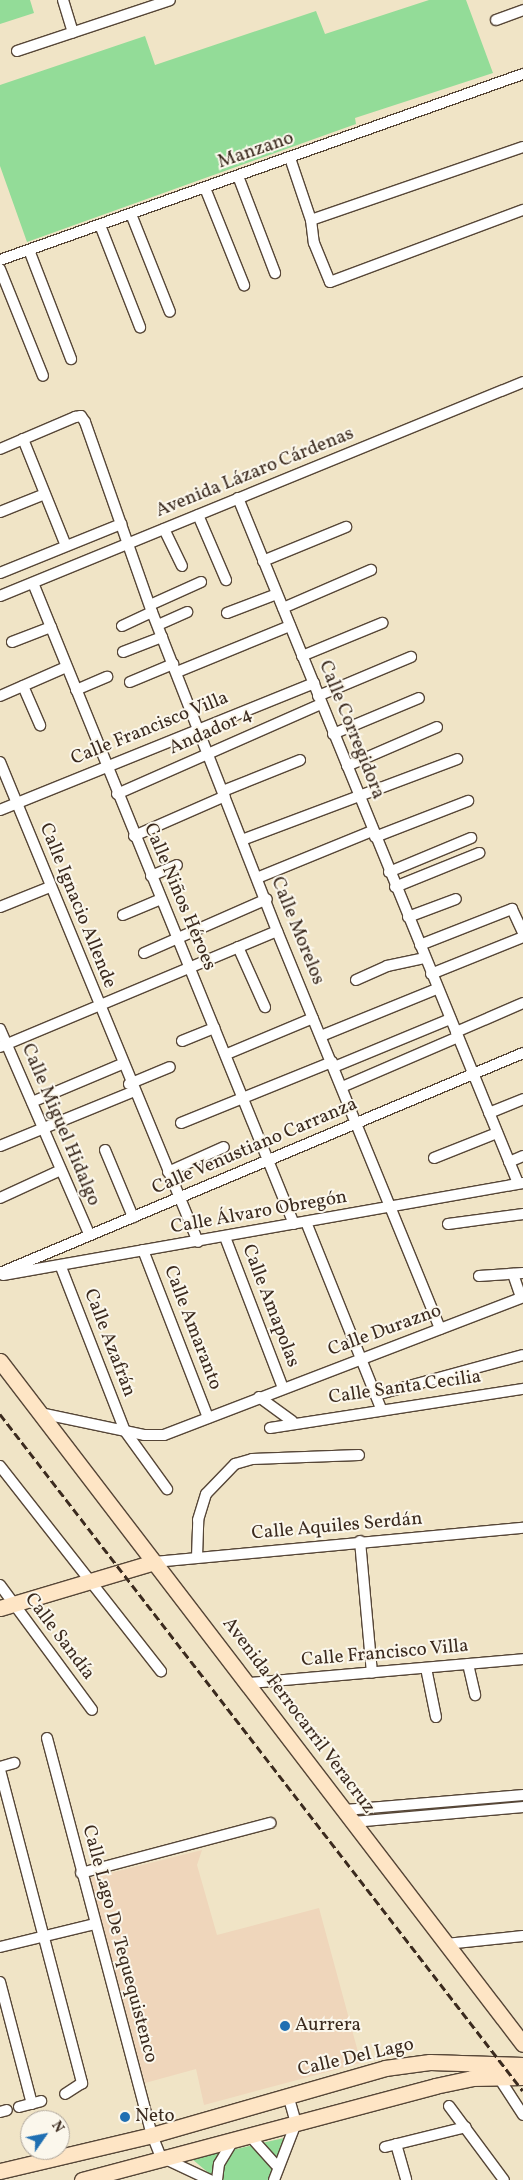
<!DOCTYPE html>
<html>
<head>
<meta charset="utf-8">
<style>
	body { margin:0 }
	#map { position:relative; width:523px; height:2180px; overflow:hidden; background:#f0e4c6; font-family:Vollkorn,serif }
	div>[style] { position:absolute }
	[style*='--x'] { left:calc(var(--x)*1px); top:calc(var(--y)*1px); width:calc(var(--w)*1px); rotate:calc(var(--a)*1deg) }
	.built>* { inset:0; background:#efd6bb }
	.green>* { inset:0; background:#93dc98 }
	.roads { filter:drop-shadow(1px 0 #564637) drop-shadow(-1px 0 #564637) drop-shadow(0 1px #564637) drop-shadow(0 -1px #564637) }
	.street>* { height:10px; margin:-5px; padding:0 5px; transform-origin:5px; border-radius:5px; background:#fff }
	.secondary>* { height:15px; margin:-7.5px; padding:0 7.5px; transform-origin:7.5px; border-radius:7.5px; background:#fee5c5 }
	.rail>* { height:2.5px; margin-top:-1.25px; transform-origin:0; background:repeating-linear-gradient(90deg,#3b2a1e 0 8px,transparent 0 12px) }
	.dots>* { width:14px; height:14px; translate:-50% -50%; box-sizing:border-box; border:2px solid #fbf7ec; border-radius:50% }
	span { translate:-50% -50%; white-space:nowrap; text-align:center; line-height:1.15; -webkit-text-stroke:4px #fbf7ec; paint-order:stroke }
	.street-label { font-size:19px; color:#3b2a1e }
	.poi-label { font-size:19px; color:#3b2a1e }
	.left { translate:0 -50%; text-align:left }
	.north { position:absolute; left:20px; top:2110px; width:50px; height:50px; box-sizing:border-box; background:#fbf7ec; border:1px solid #aea59a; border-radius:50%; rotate:57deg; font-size:14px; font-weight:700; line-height:20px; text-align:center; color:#3b2a1e }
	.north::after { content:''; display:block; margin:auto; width:18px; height:22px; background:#1f6fb2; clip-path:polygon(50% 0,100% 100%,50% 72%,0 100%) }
</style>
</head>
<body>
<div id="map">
	<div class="built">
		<div style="clip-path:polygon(202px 1850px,197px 1865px,217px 1935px,319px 1908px,361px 2063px,204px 2105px,196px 2069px,145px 2083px,90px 1878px)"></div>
	</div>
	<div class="green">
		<div style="clip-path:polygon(0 0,30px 0,34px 13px,0 24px)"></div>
		<div style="clip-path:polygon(429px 0,466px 0,493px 73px,355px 118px,356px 124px,27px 242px,0 166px,0 85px,145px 36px,155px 65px,316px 11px,325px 34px)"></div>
		<div style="clip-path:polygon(284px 2138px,268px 2180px,217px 2180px,192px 2159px)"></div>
	</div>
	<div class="roads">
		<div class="street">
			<div style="--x:63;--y:0;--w:34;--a:73"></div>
			<div style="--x:496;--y:20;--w:29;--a:-20"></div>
			<div style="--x:17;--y:51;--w:161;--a:-18.4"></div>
			<div style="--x:290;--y:158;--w:65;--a:71.3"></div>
			<div style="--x:311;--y:220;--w:23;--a:83"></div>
			<div style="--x:314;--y:243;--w:42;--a:67.7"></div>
			<div style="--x:330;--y:282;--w:206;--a:-20.5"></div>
			<div style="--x:238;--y:176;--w:104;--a:69.1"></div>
			<div style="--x:205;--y:188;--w:105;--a:68.1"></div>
			<div style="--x:131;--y:214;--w:105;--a:68.3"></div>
			<div style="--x:311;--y:220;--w:224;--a:-19"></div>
			<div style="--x:100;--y:225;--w:110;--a:68.6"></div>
			<div style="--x:29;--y:250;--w:117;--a:68.9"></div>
			<div style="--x:0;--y:260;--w:555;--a:-19.58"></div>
			<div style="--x:0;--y:269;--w:115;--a:68.1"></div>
			<div style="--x:23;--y:439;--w:115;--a:68.1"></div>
			<div style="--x:0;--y:449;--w:82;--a:-23.1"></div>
			<div style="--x:75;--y:417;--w:6;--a:-9"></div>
			<div style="--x:81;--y:416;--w:7;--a:56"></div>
			<div style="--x:85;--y:422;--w:201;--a:70.6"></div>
			<div style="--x:152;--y:612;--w:343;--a:68.6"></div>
			<div style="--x:277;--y:931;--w:430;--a:67.7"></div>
			<div style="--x:238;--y:498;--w:740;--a:67.77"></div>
			<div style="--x:0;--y:512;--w:48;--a:-21.8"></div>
			<div style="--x:198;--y:515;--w:71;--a:66.7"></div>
			<div style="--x:164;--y:529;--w:41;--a:64.1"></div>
			<div style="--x:263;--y:561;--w:90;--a:-22.3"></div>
			<div style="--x:0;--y:573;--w:131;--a:-22"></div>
			<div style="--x:33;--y:583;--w:692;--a:67.85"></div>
			<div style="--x:0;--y:596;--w:565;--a:-22.25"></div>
			<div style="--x:150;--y:605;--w:56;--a:-24.3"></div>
			<div style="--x:283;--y:608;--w:96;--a:-23.4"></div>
			<div style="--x:227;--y:613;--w:53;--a:-20.8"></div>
			<div style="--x:158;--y:625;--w:32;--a:-24"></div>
			<div style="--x:122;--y:626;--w:33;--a:-25"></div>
			<div style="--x:12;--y:642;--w:42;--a:-21"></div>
			<div style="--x:123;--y:652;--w:42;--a:-21"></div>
			<div style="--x:302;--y:656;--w:87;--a:-22.4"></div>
			<div style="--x:177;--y:672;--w:122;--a:-22.2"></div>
			<div style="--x:130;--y:682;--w:47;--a:-22.7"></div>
			<div style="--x:23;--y:686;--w:43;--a:66.4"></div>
			<div style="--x:76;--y:690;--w:34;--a:-23"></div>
			<div style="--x:0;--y:696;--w:72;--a:-23.7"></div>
			<div style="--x:318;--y:696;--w:101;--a:-22.8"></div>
			<div style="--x:333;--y:734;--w:93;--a:-22.7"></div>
			<div style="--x:0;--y:762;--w:519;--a:67.58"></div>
			<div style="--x:347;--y:766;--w:98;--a:-23.4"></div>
			<div style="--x:223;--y:791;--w:83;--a:-21.9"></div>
			<div style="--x:117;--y:794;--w:223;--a:-23.8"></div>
			<div style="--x:0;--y:810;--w:339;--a:-22"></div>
			<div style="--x:134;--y:836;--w:99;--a:-23.7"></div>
			<div style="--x:375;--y:837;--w:100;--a:-21.2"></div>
			<div style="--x:242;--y:840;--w:230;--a:-20.6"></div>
			<div style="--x:389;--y:872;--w:89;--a:-22.5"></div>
			<div style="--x:151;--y:876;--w:28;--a:-23"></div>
			<div style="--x:257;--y:878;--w:124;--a:-22.2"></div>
			<div style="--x:395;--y:887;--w:91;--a:-22"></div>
			<div style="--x:0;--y:907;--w:54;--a:-21.8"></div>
			<div style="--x:123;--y:915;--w:41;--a:-22.8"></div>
			<div style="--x:408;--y:917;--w:51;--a:-20.6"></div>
			<div style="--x:420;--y:945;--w:99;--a:-21.4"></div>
			<div style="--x:512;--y:909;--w:26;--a:65"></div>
			<div style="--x:238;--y:947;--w:66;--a:65.8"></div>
			<div style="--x:144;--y:953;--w:134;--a:-23.7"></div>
			<div style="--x:431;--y:974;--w:99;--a:-21.9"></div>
			<div style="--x:356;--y:980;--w:34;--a:-24"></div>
			<div style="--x:387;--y:966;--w:39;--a:-12"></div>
			<div style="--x:0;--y:1029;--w:223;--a:66.5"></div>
			<div style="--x:456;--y:1032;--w:73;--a:-23.4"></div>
			<div style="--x:321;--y:1036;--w:125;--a:-22.1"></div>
			<div style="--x:182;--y:1041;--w:35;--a:-22"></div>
			<div style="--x:0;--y:1047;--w:300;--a:-22.7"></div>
			<div style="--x:227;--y:1054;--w:93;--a:-22.7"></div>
			<div style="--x:334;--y:1067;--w:126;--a:-22.5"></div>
			<div style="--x:129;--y:1084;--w:44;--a:-22.5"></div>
			<div style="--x:342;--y:1087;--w:126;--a:-23.3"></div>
			<div style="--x:32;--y:1102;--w:98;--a:-22.9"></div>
			<div style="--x:489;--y:1113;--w:37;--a:-22"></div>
			<div style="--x:181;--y:1123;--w:163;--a:-22"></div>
			<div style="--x:0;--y:1146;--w:143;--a:-22.2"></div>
			<div style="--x:105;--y:1150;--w:73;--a:67.3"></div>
			<div style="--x:434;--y:1158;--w:68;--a:-21.6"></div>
			<div style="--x:509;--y:1162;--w:15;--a:-23"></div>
			<div style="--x:168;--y:1172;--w:61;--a:-24.1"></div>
			<div style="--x:0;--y:1198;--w:67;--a:-24.7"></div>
			<div style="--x:306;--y:1222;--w:201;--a:68.1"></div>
			<div style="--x:448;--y:1224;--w:76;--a:-7.6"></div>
			<div style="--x:225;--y:1237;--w:162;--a:69"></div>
			<div style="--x:143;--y:1250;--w:180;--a:68.8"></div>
			<div style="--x:61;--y:1267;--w:176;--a:68.7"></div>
			<div style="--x:125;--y:1431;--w:72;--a:54.1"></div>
			<div style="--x:0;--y:1273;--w:567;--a:-22.81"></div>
			<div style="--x:513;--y:1274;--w:24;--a:71"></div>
			<div style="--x:3;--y:1275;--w:528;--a:-10.03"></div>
			<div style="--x:479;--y:1276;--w:44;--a:-3.9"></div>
			<div style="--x:376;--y:1395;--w:152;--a:-15.2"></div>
			<div style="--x:259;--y:1397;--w:41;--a:36"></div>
			<div style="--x:40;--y:1413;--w:106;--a:11.9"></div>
			<div style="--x:144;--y:1435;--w:20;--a:0"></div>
			<div style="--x:164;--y:1435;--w:385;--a:-21"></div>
			<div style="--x:270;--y:1428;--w:256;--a:-8.8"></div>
			<div style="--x:0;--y:1466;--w:261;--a:51.9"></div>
			<div style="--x:360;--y:1541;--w:132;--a:84.8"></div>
			<div style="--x:197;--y:1557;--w:37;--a:-88"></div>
			<div style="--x:198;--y:1520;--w:27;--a:-73"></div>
			<div style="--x:206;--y:1494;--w:42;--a:-46"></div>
			<div style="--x:235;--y:1464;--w:18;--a:-16"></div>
			<div style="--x:252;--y:1459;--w:107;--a:-2.1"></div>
			<div style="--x:154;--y:1562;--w:371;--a:-5.3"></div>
			<div style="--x:0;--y:1585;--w:155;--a:53.6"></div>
			<div style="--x:468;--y:1664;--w:32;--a:77"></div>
			<div style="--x:426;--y:1668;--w:50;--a:78.5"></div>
			<div style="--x:250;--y:1683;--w:274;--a:-5"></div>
			<div style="--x:47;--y:1738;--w:411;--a:75.2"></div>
			<div style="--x:152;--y:2135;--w:24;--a:68"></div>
			<div style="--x:161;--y:2157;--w:54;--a:25.1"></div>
			<div style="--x:0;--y:1767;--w:15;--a:-16"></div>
			<div style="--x:0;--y:1770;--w:324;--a:75.3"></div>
			<div style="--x:82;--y:2083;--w:20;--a:147"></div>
			<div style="--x:345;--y:1810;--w:179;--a:-4.8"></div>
			<div style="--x:353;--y:1822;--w:171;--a:-5"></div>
			<div style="--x:81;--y:1873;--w:196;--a:-14.8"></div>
			<div style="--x:446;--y:1944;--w:77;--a:-5.9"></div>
			<div style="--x:0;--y:1947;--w:97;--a:-13.7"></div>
			<div style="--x:0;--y:1982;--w:126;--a:75.3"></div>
			<div style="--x:499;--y:2078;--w:44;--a:57"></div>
			<div style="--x:449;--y:2106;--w:92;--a:53.4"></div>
			<div style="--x:19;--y:2107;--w:23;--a:-15"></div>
			<div style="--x:0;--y:2112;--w:7;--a:-16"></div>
			<div style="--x:249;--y:2135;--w:40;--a:48"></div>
			<div style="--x:396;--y:2144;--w:37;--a:74"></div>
			<div style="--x:385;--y:2147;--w:83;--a:-13.9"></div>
			<div style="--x:217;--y:2180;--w:16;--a:-83"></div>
			<div style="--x:219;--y:2164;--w:29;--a:-59"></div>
			<div style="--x:274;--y:2180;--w:61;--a:-68.9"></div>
			<div style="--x:296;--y:2123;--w:29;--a:-106"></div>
		</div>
		<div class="secondary">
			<div style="--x:0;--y:1361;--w:860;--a:52.56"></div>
			<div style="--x:0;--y:1608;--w:161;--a:-16.6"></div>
			<div style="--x:0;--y:2171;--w:156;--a:-13.3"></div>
			<div style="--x:152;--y:2135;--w:242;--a:-16"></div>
			<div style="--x:385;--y:2068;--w:45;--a:-7.6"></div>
			<div style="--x:430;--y:2062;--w:93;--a:1.8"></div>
			<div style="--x:82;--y:2180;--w:365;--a:-14.9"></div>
			<div style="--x:435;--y:2086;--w:38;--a:-12"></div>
			<div style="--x:472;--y:2078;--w:51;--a:-1.1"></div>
		</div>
	</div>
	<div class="rail">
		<div style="--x:0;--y:1414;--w:855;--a:52.31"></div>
	</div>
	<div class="dots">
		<div style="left:285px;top:2026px;background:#1f6fb2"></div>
		<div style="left:125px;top:2117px;background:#1f6fb2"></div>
	</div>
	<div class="street-label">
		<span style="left:256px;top:151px;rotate:-19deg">Manzano</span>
		<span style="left:255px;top:473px;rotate:-22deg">Avenida Lázaro Cárdenas</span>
		<span style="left:150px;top:729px;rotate:-22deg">Calle Francisco Villa</span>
		<span style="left:351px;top:730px;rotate:68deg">Calle Corregidora</span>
		<span style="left:211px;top:732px;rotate:-24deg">Andador 4</span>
		<span style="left:179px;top:897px;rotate:67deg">Calle Niños Héroes</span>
		<span style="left:77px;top:906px;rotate:68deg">Calle Ignacio Allende</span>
		<span style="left:297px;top:931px;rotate:68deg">Calle Morelos</span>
		<span style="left:60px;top:1125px;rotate:67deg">Calle Miguel Hidalgo</span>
		<span style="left:255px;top:1147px;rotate:-23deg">Calle Venustiano Carranza</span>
		<span style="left:259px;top:1213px;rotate:-10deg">Calle Álvaro Obregón</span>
		<span style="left:270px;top:1306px;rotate:69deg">Calle Amapolas</span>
		<span style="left:192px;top:1328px;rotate:69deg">Calle Amaranto</span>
		<span style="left:385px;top:1331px;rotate:-20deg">Calle Durazno</span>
		<span style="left:109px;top:1343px;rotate:69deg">Calle Azafrán</span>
		<span style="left:405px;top:1388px;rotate:-8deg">Calle Santa Cecilia</span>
		<span style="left:337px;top:1527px;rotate:-5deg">Calle Aquiles Serdán</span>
		<span style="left:59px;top:1637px;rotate:53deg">Calle Sandía</span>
		<span style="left:385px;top:1654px;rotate:-5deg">Calle Francisco Villa</span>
		<span style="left:298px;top:1716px;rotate:53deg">Avenida Ferrocarril Veracruz</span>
		<span style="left:119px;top:1944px;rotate:75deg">Calle Lago De Tequequistenco</span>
		<span style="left:356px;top:2058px;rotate:-13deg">Calle Del Lago</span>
	</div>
	<div class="poi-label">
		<span class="left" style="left:295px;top:2026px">Aurrera</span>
		<span class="left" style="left:135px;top:2117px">Neto</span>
	</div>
	<div class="north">N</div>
</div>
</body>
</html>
